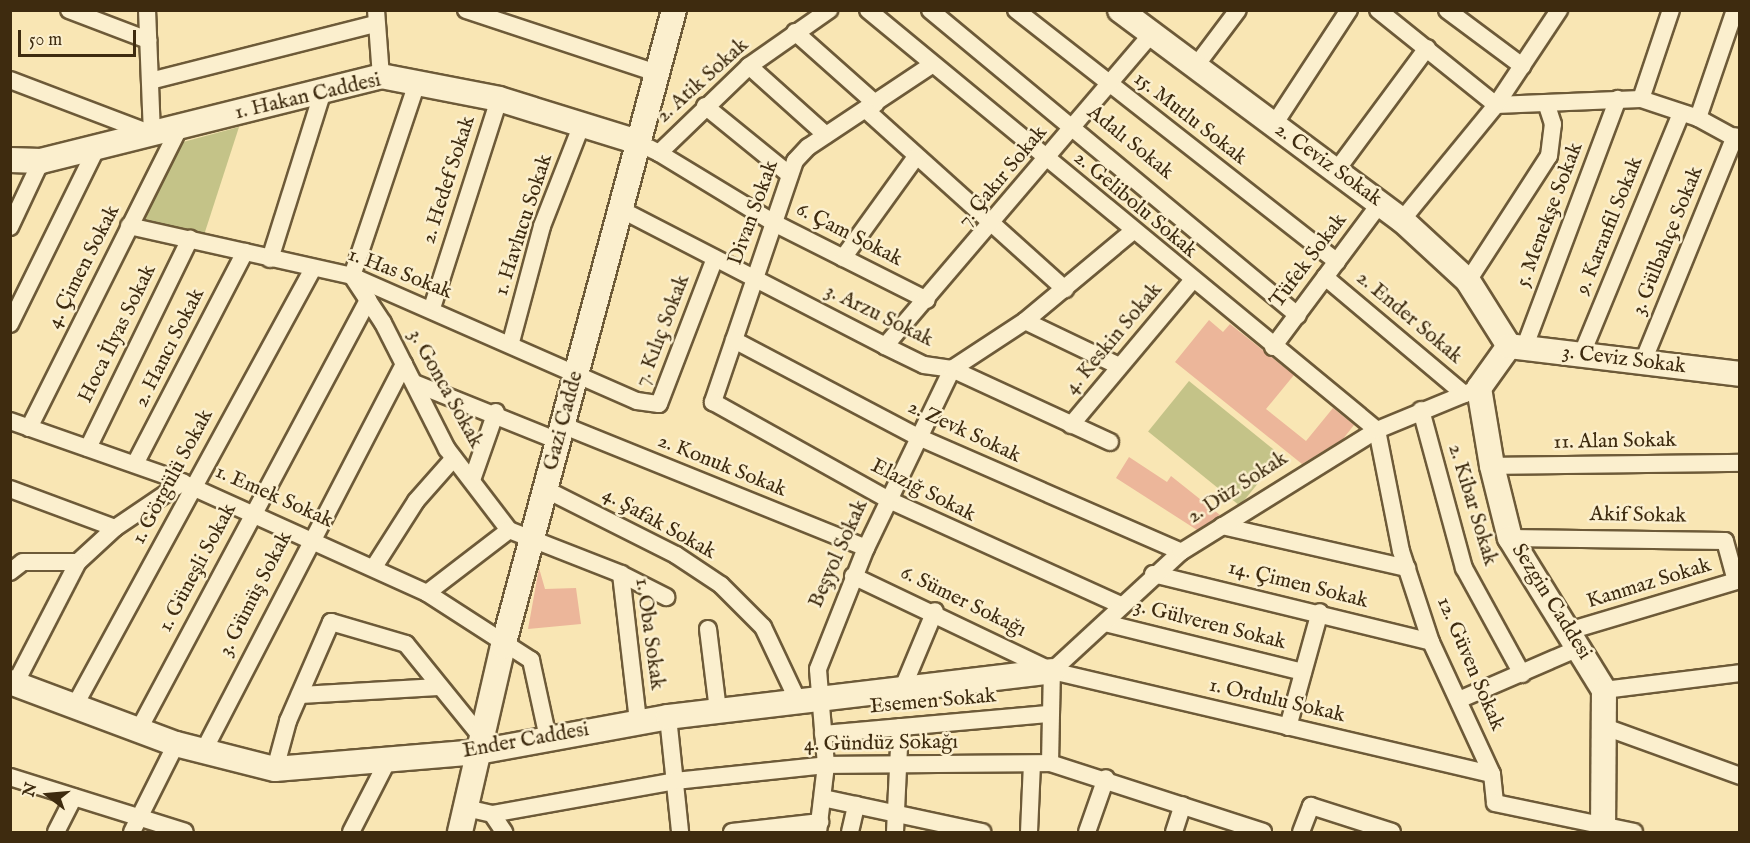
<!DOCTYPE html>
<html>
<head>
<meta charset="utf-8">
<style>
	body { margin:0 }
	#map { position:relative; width:1750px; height:843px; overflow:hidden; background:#f9e6b4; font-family:"IM FELL English",serif }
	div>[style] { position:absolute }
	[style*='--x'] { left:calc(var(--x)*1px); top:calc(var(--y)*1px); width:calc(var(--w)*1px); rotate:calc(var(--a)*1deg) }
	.green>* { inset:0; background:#c4c388; transform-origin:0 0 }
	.building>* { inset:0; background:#ecb69a }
	.roads { filter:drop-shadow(2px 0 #6d5a38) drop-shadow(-2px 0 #6d5a38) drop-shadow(0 2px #6d5a38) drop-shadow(0 -2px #6d5a38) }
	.street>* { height:16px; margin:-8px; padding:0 8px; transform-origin:8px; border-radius:8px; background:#fbefce }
	.secondary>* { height:24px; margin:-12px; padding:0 12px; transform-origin:12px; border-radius:12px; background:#fbefce }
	span { translate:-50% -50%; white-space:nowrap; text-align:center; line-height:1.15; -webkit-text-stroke:5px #fbefce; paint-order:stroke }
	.street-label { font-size:21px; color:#3e2b0f }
	.frame { position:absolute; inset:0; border:12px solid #3e2b0f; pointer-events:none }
	.north { position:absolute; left:18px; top:765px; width:60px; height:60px; -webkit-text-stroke:4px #fbefce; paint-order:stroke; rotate:286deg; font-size:16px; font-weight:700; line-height:24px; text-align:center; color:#3e2b0f }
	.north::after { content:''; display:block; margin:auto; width:21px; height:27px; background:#3e2b0f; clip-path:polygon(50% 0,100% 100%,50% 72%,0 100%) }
	.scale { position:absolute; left:18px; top:30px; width:118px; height:27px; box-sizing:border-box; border:3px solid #3e2b0f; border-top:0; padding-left:8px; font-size:18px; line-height:21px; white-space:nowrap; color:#3e2b0f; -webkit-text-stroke:4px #fbefce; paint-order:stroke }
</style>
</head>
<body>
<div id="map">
	<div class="green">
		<div style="clip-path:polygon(239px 127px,204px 235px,142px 222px,183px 142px)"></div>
		<div style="left:1189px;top:381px;width:118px;height:65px;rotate:39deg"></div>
	</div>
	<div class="building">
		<div style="clip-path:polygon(1209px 320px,1223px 332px,1230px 324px,1294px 375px,1266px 409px,1306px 441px,1333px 408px,1354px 425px,1343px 439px,1302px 464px,1175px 362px)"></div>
		<div style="clip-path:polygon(1129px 457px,1167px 482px,1171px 476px,1220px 515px,1197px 530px,1116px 478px)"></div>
		<div style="clip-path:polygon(539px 568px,545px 589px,576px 588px,581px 624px,528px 629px)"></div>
	</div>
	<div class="roads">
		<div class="street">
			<div style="--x:69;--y:10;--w:85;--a:20.8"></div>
			<div style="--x:376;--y:10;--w:66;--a:85.7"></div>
			<div style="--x:466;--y:10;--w:201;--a:18.3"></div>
			<div style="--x:868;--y:10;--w:660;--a:39.53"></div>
			<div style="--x:1377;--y:430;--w:123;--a:78.8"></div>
			<div style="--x:1401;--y:551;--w:96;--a:71.8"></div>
			<div style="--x:1431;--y:642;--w:145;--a:65.2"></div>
			<div style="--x:1492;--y:774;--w:29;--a:84"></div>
			<div style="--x:1495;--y:803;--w:142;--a:11.8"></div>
			<div style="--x:930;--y:10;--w:478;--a:39.7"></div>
			<div style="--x:1016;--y:10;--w:408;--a:38.1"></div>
			<div style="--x:1378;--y:10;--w:151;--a:38.8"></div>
			<div style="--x:1496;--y:105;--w:145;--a:-2.4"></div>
			<div style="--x:1641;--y:99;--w:60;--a:18.4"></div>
			<div style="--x:1698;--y:118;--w:48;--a:28.7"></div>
			<div style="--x:1447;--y:10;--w:94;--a:36.7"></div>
			<div style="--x:795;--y:32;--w:108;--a:41.6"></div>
			<div style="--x:749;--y:66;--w:103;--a:41.9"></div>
			<div style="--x:930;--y:66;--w:146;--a:146.4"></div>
			<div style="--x:808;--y:147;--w:19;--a:133"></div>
			<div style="--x:795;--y:161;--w:255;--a:108.8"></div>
			<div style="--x:713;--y:402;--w:201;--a:29.1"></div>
			<div style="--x:889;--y:500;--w:255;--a:24.4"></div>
			<div style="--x:1195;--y:67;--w:71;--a:-53"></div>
			<div style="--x:10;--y:80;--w:152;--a:20.8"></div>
			<div style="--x:152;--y:134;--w:124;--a:-92.3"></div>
			<div style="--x:150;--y:81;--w:233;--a:-14.2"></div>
			<div style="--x:417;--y:83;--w:204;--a:108.6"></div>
			<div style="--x:352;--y:276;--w:56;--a:56.6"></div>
			<div style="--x:383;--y:323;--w:141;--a:63.1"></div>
			<div style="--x:447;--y:449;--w:102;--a:52.6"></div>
			<div style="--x:509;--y:530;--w:120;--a:21.4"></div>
			<div style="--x:621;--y:574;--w:149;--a:83.4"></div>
			<div style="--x:1641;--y:99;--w:94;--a:-71.4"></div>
			<div style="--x:705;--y:106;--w:109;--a:39.1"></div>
			<div style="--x:866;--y:110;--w:268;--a:42"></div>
			<div style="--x:1698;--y:118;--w:114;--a:-71.1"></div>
			<div style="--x:1273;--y:126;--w:139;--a:-56.8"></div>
			<div style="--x:649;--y:148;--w:11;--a:27"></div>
			<div style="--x:659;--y:153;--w:125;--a:-44"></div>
			<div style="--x:749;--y:66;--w:98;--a:-35"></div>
			<div style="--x:659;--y:153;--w:135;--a:31.3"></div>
			<div style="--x:774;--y:223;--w:171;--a:26.7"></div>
			<div style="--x:1336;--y:171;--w:153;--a:-53.5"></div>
			<div style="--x:620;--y:209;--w:298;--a:27.3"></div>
			<div style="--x:885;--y:346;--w:43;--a:26"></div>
			<div style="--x:924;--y:365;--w:28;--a:8"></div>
			<div style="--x:952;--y:369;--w:87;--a:-33.3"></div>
			<div style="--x:1025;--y:321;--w:139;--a:-39.8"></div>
			<div style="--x:1402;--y:220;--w:149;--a:-50.7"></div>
			<div style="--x:1496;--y:105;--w:114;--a:-56.4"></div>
			<div style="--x:129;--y:226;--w:229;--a:12.6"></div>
			<div style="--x:352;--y:276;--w:311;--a:23.7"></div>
			<div style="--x:637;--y:401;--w:22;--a:8"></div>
			<div style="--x:659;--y:404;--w:156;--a:-69"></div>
			<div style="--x:10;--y:227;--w:73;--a:-64.8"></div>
			<div style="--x:843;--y:258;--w:123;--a:-54.2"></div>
			<div style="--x:270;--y:259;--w:176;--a:-72.5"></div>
			<div style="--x:1325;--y:277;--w:182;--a:40.1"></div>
			<div style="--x:1468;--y:281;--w:149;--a:-57.1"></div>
			<div style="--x:1549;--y:156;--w:32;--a:-83"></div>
			<div style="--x:1553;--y:124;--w:19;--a:-108"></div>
			<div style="--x:432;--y:308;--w:219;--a:-72.2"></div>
			<div style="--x:1025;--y:321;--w:104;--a:25.6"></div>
			<div style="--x:10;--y:324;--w:199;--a:-63.8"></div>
			<div style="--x:734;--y:340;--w:206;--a:27.8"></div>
			<div style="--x:916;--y:436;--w:289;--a:23.6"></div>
			<div style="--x:511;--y:342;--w:120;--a:-75"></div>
			<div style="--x:542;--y:226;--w:110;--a:-68.6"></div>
			<div style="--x:885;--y:346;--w:411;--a:-49.5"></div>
			<div style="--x:1525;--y:346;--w:264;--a:-69.4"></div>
			<div style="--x:1273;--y:347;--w:181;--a:-53.3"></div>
			<div style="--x:1581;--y:356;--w:263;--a:-67.6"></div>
			<div style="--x:1642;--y:364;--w:246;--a:-67.8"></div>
			<div style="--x:414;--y:383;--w:155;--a:21.9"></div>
			<div style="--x:1421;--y:410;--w:164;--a:74.8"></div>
			<div style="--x:1464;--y:568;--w:121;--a:61.3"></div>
			<div style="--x:10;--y:421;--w:170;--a:19.3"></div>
			<div style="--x:170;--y:477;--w:282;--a:24.3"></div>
			<div style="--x:427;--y:593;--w:124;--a:32.8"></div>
			<div style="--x:531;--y:660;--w:80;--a:77.7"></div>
			<div style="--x:562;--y:425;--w:328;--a:22"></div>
			<div style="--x:1071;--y:425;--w:188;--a:-50"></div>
			<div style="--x:29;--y:428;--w:337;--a:-63.4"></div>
			<div style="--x:88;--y:448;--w:233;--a:-64"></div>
			<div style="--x:135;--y:464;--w:239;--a:-62.6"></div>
			<div style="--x:1492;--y:466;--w:248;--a:-0.7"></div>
			<div style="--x:472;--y:480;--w:72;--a:-70.6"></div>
			<div style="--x:10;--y:489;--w:112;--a:20.4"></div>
			<div style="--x:545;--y:489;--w:147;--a:26.7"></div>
			<div style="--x:676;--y:555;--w:54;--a:33.7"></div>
			<div style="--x:721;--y:585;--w:59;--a:45"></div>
			<div style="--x:763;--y:627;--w:82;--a:64.7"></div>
			<div style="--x:1222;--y:526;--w:190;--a:12.8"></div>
			<div style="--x:1510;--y:538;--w:215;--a:0.8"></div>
			<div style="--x:1725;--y:541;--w:41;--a:74.6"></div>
			<div style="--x:374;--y:567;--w:78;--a:-57.5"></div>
			<div style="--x:416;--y:501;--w:57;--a:-48.5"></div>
			<div style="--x:10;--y:572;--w:16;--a:-38"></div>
			<div style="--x:23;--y:562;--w:55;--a:0"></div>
			<div style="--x:78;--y:562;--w:50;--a:-42.6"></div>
			<div style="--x:115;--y:528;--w:82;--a:-34.1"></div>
			<div style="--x:621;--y:574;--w:51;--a:27.1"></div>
			<div style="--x:1153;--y:574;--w:286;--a:13.7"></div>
			<div style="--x:853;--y:576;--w:221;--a:25.5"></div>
			<div style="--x:1052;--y:671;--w:452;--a:13.2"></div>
			<div style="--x:427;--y:593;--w:103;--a:-37.5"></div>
			<div style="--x:1105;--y:623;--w:204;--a:13.9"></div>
			<div style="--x:708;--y:629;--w:83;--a:83"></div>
			<div style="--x:1572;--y:630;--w:175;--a:-16.6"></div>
			<div style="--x:1052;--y:671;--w:176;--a:-42.7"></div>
			<div style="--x:1181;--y:552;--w:231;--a:-31.9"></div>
			<div style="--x:1377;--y:430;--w:110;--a:-22.4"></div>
			<div style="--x:15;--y:684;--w:137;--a:-62.7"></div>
			<div style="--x:904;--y:685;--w:80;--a:-67.3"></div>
			<div style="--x:1604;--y:690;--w:137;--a:-7.1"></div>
			<div style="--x:300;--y:695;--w:139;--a:-3.3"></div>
			<div style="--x:1461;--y:699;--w:131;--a:-23.4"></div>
			<div style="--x:74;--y:707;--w:500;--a:-61.4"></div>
			<div style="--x:668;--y:717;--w:116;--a:84"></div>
			<div style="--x:1288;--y:727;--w:119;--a:-74.5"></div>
			<div style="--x:1605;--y:727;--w:144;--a:19.9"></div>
			<div style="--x:138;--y:731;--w:489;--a:-61.9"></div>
			<div style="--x:823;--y:734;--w:226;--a:-5.1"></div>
			<div style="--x:203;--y:752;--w:437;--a:-62.6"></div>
			<div style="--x:1050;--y:763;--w:92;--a:-88.8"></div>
			<div style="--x:275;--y:769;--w:50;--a:-74.8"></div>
			<div style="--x:288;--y:721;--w:108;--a:-66.5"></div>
			<div style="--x:331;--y:622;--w:78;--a:16.3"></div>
			<div style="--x:406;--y:644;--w:121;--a:51"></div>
			<div style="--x:10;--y:777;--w:183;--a:17.4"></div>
			<div style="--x:823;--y:798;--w:163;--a:12.1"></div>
			<div style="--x:466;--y:808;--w:27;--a:13"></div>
			<div style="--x:492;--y:814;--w:22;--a:56"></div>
			<div style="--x:492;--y:814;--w:186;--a:-10.2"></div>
			<div style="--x:675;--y:781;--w:152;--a:-6"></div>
			<div style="--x:826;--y:765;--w:224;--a:-0.5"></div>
			<div style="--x:1050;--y:763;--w:224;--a:17.9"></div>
			<div style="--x:56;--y:832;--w:39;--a:-63"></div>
			<div style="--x:132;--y:832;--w:98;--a:-63.4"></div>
			<div style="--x:351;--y:832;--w:81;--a:-62.8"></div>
			<div style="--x:732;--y:832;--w:89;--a:-6.5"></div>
			<div style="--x:818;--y:832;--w:67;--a:-83.2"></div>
			<div style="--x:826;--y:765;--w:96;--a:-94.8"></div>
			<div style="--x:818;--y:669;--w:130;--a:-68.4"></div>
			<div style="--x:866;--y:548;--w:199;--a:-64.3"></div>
			<div style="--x:952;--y:369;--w:174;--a:24.8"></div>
			<div style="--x:850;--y:832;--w:28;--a:-77"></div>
			<div style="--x:895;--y:832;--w:105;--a:-87.3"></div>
			<div style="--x:1029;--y:832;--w:68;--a:-87.5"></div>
			<div style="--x:1087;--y:832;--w:57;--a:-70.6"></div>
			<div style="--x:1174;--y:832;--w:28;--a:-72"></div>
			<div style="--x:1301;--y:832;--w:28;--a:-69"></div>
			<div style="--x:1311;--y:806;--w:85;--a:17.8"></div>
		</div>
		<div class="secondary">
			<div style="--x:1120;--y:10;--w:352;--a:36.7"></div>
			<div style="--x:1402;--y:220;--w:90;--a:42.7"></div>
			<div style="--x:1468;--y:281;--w:77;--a:57.8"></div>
			<div style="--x:10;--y:160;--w:31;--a:2"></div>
			<div style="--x:41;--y:161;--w:350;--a:-14"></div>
			<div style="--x:381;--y:76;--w:120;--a:11"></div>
			<div style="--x:499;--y:99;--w:145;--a:17.2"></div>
			<div style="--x:1509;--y:346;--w:52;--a:125.5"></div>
			<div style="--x:1479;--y:388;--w:79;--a:80.5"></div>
			<div style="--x:1492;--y:466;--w:74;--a:76"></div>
			<div style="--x:1510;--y:538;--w:179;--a:58.3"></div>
			<div style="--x:1604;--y:690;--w:142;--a:90.4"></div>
			<div style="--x:1509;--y:346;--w:233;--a:6.9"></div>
			<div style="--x:10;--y:682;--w:177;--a:20.5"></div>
			<div style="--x:176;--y:744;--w:102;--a:14.2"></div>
			<div style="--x:275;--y:769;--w:204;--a:-4.8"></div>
			<div style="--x:478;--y:752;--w:193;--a:-10.4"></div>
			<div style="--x:668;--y:717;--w:387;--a:-6.8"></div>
			<div style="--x:460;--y:832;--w:191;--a:-77"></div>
			<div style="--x:503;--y:646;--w:659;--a:-74.95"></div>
		</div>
	</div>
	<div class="street-label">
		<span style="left:703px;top:81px;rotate:-42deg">2. Atik Sokak</span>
		<span style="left:308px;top:97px;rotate:-13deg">1. Hakan Caddesi</span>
		<span style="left:1190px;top:119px;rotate:38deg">15. Mutlu Sokak</span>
		<span style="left:1130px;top:143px;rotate:39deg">Adalı Sokak</span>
		<span style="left:1328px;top:165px;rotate:36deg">2. Ceviz Sokak</span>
		<span style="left:1003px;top:177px;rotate:-50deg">7. Çakır Sokak</span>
		<span style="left:449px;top:180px;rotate:-72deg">2. Hedef Sokak</span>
		<span style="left:1135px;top:205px;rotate:40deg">2. Gelibolu Sokak</span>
		<span style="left:754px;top:213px;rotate:-70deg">Divan Sokak</span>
		<span style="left:1550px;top:215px;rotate:-69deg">5. Menekşe Sokak</span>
		<span style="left:524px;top:225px;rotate:-72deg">1. Havlucu Sokak</span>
		<span style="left:1610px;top:226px;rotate:-68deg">9. Karanfil Sokak</span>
		<span style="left:849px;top:235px;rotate:27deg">6. Çam Sokak</span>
		<span style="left:1668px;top:241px;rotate:-68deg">3. Gülbahçe Sokak</span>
		<span style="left:1309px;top:261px;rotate:-53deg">Tüfek Sokak</span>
		<span style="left:84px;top:267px;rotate:-63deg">4. Çimen Sokak</span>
		<span style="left:400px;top:274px;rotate:21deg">1. Has Sokak</span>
		<span style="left:879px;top:316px;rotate:26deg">3. Arzu Sokak</span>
		<span style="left:1409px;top:318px;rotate:40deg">2. Ender Sokak</span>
		<span style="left:663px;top:331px;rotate:-69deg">7. Kılıç Sokak</span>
		<span style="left:118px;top:334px;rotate:-64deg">Hoca İlyas Sokak</span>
		<span style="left:1114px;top:339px;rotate:-50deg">4. Keskin Sokak</span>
		<span style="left:170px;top:348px;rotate:-63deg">2. Hancı Sokak</span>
		<span style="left:1624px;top:360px;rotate:7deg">3. Ceviz Sokak</span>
		<span style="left:445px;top:389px;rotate:61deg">3. Gonca Sokak</span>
		<span style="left:564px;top:421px;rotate:-75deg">Gazi Cadde</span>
		<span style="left:964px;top:432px;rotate:25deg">2. Zevk Sokak</span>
		<span style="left:1615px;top:442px;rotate:-1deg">11. Alan Sokak</span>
		<span style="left:722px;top:466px;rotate:22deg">2. Konuk Sokak</span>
		<span style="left:173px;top:477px;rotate:-62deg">1. Görgülü Sokak</span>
		<span style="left:1238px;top:488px;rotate:-33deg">2. Düz Sokak</span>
		<span style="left:923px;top:491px;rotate:27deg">Elazığ Sokak</span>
		<span style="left:274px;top:497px;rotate:24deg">1. Emek Sokak</span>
		<span style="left:1472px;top:505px;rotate:73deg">2. Kibar Sokak</span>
		<span style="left:1638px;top:516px;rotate:1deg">Akif Sokak</span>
		<span style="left:659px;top:524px;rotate:29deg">4. Şafak Sokak</span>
		<span style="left:839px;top:554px;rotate:-66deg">Beşyol Sokak</span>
		<span style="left:198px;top:568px;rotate:-62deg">1. Güneşli Sokak</span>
		<span style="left:1649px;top:584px;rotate:-17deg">Kanmaz Sokak</span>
		<span style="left:1298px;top:585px;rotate:14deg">14. Çimen Sokak</span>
		<span style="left:256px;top:594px;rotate:-63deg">3. Gümüş Sokak</span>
		<span style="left:963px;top:602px;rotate:26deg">6. Sümer Sokağı</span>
		<span style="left:1551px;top:602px;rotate:58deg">Sezgin Caddesi</span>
		<span style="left:1210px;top:625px;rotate:14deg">3. Gülveren Sokak</span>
		<span style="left:649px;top:634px;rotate:82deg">1. Oba Sokak</span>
		<span style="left:1470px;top:664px;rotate:67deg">12. Güven Sokak</span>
		<span style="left:1277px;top:701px;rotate:13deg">1. Ordulu Sokak</span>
		<span style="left:933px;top:702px;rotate:-5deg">Esemen Sokak</span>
		<span style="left:526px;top:741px;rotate:-10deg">Ender Caddesi</span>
		<span style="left:881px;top:744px;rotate:-1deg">4. Gündüz Sokağı</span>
	</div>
	<div class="frame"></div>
	<div class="north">N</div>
	<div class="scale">50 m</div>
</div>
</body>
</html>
